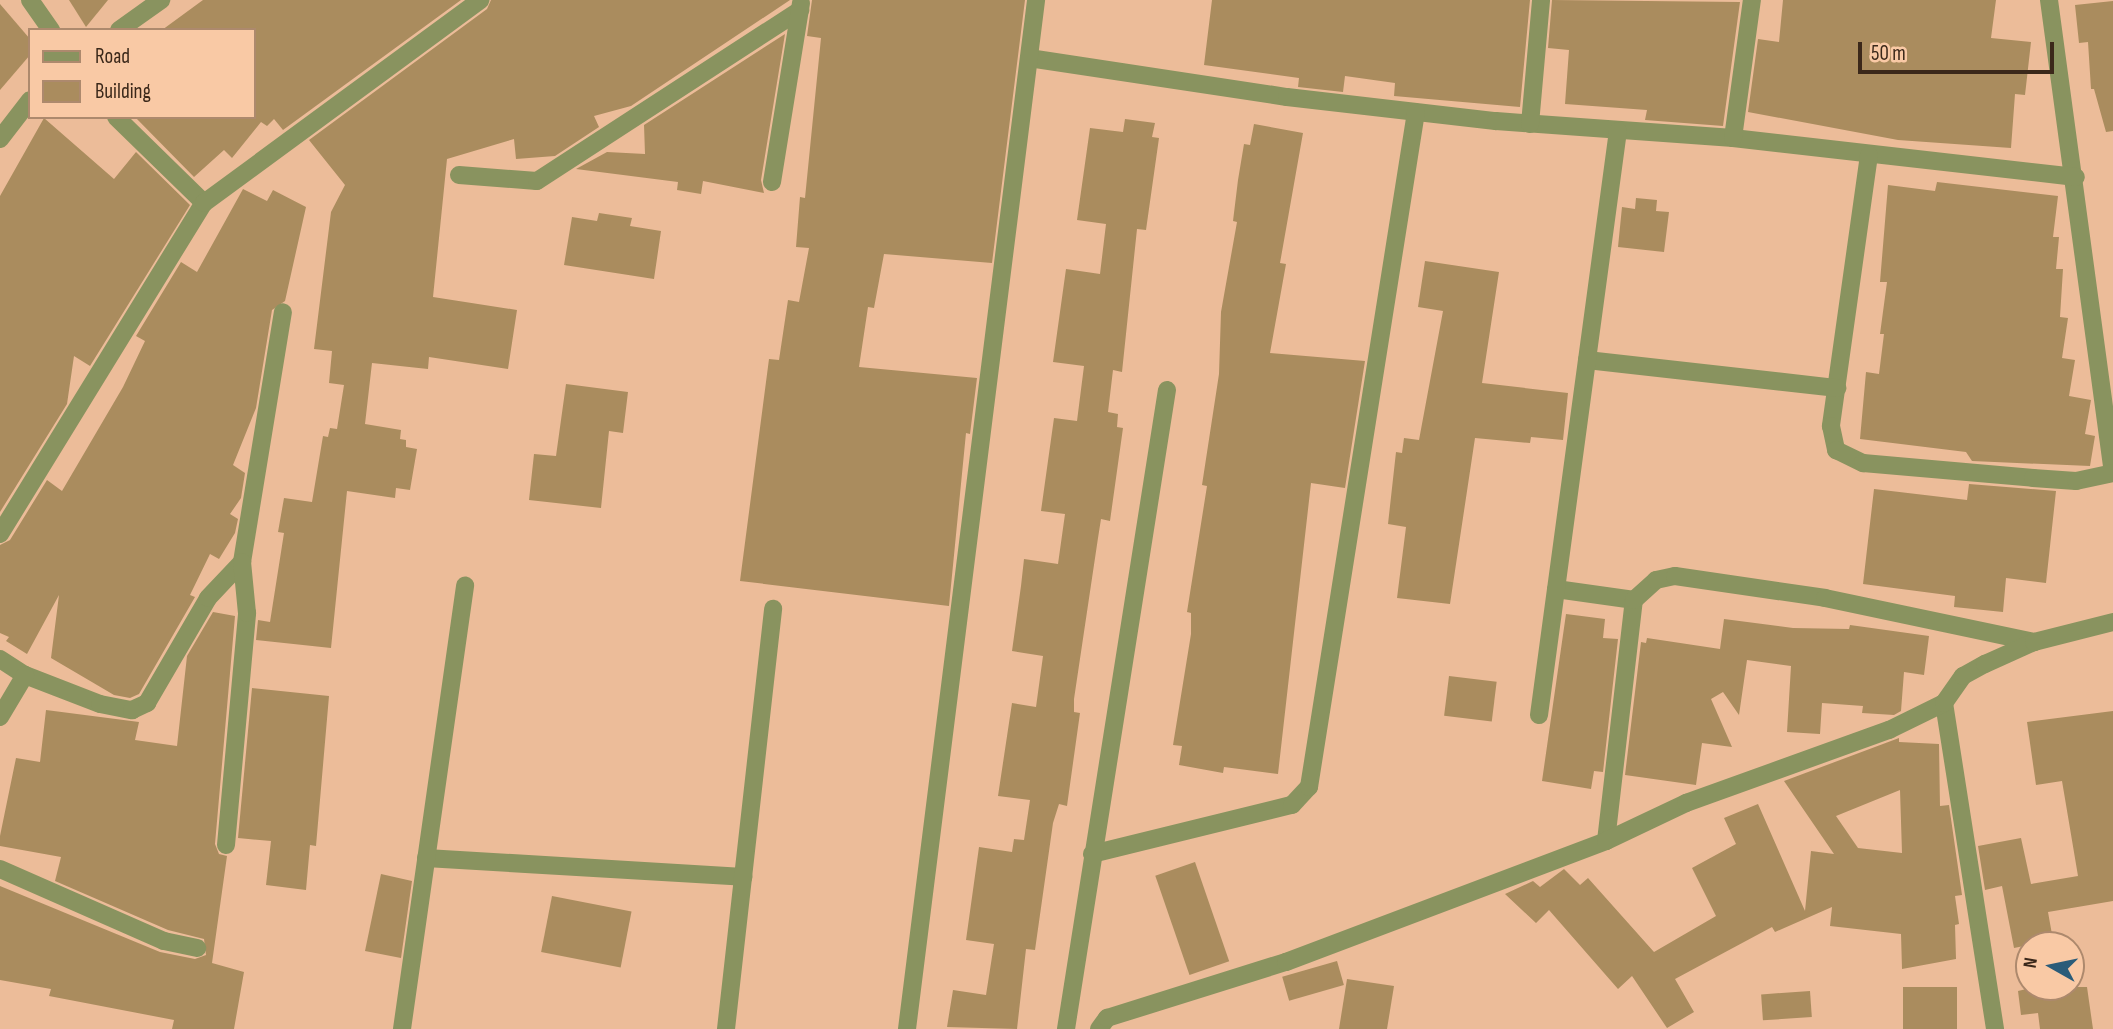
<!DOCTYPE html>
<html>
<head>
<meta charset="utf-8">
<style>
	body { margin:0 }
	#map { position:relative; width:2113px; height:1029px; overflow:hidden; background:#ecbc99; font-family:"Sofia Sans Condensed",sans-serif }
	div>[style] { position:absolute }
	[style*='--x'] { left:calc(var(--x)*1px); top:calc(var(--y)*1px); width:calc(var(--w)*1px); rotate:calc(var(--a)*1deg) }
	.building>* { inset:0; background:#aa8c5e; transform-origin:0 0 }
	.minor>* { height:18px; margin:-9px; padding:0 9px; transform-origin:9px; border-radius:9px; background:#89935f }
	span { translate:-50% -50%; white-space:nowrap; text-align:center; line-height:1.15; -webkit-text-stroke:5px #f9c9a5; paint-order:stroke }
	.legend { position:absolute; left:28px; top:28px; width:228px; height:91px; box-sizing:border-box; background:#f9c9a5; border:2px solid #ad896d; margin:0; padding:9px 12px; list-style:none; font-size:21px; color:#3b281a }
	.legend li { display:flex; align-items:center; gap:14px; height:35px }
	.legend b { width:35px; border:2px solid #ad896d }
	.north { position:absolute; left:2015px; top:931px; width:70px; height:70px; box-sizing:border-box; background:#f9c9a5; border:2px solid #ad896d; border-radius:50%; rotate:279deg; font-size:19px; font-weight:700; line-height:28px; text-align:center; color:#3b281a }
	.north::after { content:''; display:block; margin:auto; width:24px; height:32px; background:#2b5c79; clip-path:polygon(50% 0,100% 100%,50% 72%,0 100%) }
	.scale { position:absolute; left:1858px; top:42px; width:196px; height:32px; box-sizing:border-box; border:4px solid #3b281a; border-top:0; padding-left:9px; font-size:21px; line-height:24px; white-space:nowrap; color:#3b281a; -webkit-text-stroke:5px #f9c9a5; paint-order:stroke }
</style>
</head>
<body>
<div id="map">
	<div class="building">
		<div style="clip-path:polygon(69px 0,108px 0,86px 27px)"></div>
		<div style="clip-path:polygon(203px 0,461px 0,283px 130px,274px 119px,267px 126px,261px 122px,232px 158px,224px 150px,194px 177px,135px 117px,254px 117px,254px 30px,162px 30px)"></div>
		<div style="clip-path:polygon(491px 0,790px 0,631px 106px,594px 116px,599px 127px,555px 156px,516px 159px,514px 139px,447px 159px,433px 297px,517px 310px,508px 369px,429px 357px,428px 369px,372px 363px,365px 424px,401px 430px,400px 439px,406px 440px,406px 447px,417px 449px,410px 490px,396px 488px,395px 498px,347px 491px,331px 648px,256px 640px,258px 620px,270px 622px,284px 533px,278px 532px,284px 498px,312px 502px,323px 436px,328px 437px,330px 428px,337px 429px,344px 385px,329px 383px,332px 351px,314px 349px,331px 212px,345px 185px,309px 140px,487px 9px)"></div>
		<div style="clip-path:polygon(812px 0,1025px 0,992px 263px,884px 254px,874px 308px,868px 307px,859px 367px,977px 378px,970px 434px,966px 433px,949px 606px,740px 581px,769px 359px,779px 360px,788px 300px,799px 302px,809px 248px,796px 247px,800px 197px,805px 198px,821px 38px,807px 36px)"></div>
		<div style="clip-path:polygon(1212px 0,1530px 0,1520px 107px,1394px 96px,1395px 83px,1345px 76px,1343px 92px,1298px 87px,1299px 78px,1204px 65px)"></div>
		<div style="clip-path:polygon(1552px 0,1740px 2px,1723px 126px,1645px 120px,1647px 110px,1565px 104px,1569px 50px,1548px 48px)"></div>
		<div style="clip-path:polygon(1783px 0,1996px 0,1991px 38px,2031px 42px,2025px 95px,2015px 94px,2011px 148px,1898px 140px,1748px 112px,1758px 39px,1779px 42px)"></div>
		<div style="clip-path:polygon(2113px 1px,2113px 131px,2106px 132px,2094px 89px,2091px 89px,2088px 42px,2079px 43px,2075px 5px)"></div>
		<div style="clip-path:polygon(0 4px,30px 39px,30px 55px,0 90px)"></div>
		<div style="clip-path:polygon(785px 34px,761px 180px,764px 193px,703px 181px,701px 194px,677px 190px,678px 182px,576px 169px,607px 152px,645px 154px,644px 125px)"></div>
		<div style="clip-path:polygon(44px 118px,114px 179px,136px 152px,190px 205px,90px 366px,74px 356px,67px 404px,0 512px,0 196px)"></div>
		<div style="clip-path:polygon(1125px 119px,1155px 123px,1152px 137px,1159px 138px,1146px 230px,1137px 229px,1122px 372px,1113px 370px,1108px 412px,1118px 414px,1117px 427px,1123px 428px,1110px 521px,1101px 519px,1098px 538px,1074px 699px,1074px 712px,1080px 713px,1067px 806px,1059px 804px,1053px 823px,1035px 950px,1026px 949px,1017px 1029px,947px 1027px,953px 990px,986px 995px,994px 944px,966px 940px,979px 847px,1012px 852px,1014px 839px,1024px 840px,1030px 800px,998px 796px,1012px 703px,1036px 707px,1043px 656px,1012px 651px,1021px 586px,1024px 559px,1058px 564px,1065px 514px,1041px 511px,1054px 418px,1077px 421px,1084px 366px,1053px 362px,1066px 269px,1100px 274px,1106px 224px,1077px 220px,1090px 128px,1123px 132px)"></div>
		<div style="clip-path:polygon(1254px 124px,1303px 133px,1280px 263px,1286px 264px,1270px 353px,1365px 361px,1345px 488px,1311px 483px,1278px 774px,1224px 767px,1223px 773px,1179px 765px,1182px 746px,1173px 745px,1191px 634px,1191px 613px,1187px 612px,1207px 486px,1202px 485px,1219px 374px,1221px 312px,1237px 222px,1233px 221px,1238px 180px,1244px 144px,1250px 145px)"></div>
		<div style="clip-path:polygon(1937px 182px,2058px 196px,2053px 237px,2059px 237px,2056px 269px,2063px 269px,2060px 317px,2068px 318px,2062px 358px,2075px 360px,2069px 396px,2091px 400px,2085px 434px,2095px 436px,2090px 466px,1972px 461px,1966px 452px,1860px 439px,1866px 372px,1879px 374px,1884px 334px,1880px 334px,1887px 282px,1880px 282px,1888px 185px,1935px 191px)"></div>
		<div style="clip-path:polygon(243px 189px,267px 201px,273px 190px,306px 207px,285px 301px,272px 310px,256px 408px,233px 465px,245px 473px,241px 498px,230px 514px,238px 519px,235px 533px,219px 559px,210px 554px,190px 595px,195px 597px,139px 694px,130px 698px,114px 695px,51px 658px,59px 595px,27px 654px,6px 641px,9px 637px,0 633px,0 545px,10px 540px,47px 480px,62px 491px,123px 387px,145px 341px,136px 336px,181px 262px,197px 272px)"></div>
		<div style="clip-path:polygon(1636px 198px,1657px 200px,1656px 211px,1669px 212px,1664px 252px,1618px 247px,1622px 207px,1635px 209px)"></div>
		<div style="clip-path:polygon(599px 213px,632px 218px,630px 226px,661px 231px,654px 279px,564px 265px,572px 217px,597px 221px)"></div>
		<div style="clip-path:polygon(1425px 261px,1499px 272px,1482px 383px,1568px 393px,1563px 440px,1531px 437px,1530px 443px,1475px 438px,1450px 604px,1397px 598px,1406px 527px,1388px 524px,1396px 452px,1402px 453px,1404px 438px,1419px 440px,1443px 311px,1418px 307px)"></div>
		<div style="clip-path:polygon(566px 384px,628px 392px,623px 433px,609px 431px,601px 508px,529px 500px,534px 454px,556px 456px)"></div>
		<div style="clip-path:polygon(1969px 484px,2056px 491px,2046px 583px,2006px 578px,2003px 612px,1954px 607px,1955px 596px,1863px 584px,1874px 489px,1967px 500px)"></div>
		<div style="clip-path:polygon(213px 612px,235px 616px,215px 844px,219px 854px,227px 856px,212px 963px,244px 972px,234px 1029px,172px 1029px,174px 1020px,49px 996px,51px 989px,0 980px,0 886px,160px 952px,195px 959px,206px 955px,204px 939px,168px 930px,55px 881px,61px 857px,0 846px,0 836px,16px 758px,40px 762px,46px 710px,139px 722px,135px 740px,177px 746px,187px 656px)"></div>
		<div style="clip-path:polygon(1566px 614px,1605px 619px,1603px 638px,1618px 639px,1603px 772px,1594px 771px,1591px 789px,1542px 781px)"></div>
		<div style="clip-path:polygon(1724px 619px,1793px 628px,1849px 629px,1850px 625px,1929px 636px,1924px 675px,1904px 672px,1901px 711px,1894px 715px,1862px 713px,1863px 706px,1822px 703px,1820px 734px,1787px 732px,1791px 666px,1747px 660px,1739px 715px,1723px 692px,1711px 699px,1732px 747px,1702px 743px,1696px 785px,1625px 775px,1641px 642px,1646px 643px,1647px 638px,1720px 649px)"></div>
		<div style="left:1449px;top:676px;width:48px;height:40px;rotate:7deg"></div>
		<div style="clip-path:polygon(252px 688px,329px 696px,316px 846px,310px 845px,306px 890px,266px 885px,271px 841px,238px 838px)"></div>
		<div style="clip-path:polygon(2113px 711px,2113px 901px,2048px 912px,2053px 940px,2014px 948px,2002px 886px,1985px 890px,1978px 846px,2021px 838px,2031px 884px,2078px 876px,2062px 781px,2036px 785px,2027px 722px)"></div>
		<div style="clip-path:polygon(evenodd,1899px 738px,1899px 742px,1939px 744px,1940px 806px,1949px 805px,1962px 895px,1955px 896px,1959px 924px,1955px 925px,1956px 959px,1902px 969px,1901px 934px,1830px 926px,1832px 907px,1775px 932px,1772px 927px,1675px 979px,1694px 1012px,1667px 1028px,1632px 976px,1618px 989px,1549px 910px,1536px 923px,1505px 894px,1533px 881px,1540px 887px,1564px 869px,1580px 885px,1588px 878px,1654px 952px,1716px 916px,1692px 868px,1736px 844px,1724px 818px,1758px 804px,1805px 911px,1811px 851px,1834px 854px,1784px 781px,1899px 738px,1900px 790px,1902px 853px,1858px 848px,1836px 816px,1900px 790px)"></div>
		<div style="left:1195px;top:862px;width:105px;height:42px;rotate:71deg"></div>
		<div style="clip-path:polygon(381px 874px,412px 881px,401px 958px,365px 951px)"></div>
		<div style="left:552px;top:896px;width:81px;height:57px;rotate:11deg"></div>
		<div style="left:1337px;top:961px;width:25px;height:57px;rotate:74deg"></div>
		<div style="clip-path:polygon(1347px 979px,1394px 986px,1387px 1029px,1339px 1029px)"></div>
		<div style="left:1903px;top:987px;width:54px;height:42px"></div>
		<div style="clip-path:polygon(2035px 987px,2087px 987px,2093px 1029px,2040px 1029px,2038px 1013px,2021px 1015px,2018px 991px)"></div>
		<div style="left:1810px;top:991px;width:26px;height:49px;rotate:86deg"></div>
	</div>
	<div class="minor">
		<div style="--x:30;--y:0;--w:37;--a:55"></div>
		<div style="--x:2049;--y:0;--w:476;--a:82.3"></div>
		<div style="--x:119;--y:30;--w:52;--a:-35.5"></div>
		<div style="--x:1029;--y:58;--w:261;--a:8.6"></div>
		<div style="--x:1287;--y:97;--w:210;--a:6.6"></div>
		<div style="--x:1496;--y:121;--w:238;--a:4.1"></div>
		<div style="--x:1733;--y:138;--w:345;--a:6.5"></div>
		<div style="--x:116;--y:117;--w:123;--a:44.3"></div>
		<div style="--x:1530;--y:124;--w:124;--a:-84.9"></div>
		<div style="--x:1733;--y:138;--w:139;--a:-82.2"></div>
		<div style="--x:0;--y:139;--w:49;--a:-52.4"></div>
		<div style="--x:1869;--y:155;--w:274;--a:98"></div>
		<div style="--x:1831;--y:426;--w:25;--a:78"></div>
		<div style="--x:1836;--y:450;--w:30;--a:26"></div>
		<div style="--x:1863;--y:463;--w:171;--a:5"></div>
		<div style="--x:2033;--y:478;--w:43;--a:4"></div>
		<div style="--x:2076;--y:481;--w:38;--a:-12"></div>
		<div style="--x:459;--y:175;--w:78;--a:4.4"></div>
		<div style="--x:537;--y:181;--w:314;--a:-33"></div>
		<div style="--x:772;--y:182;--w:181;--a:-80.8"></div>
		<div style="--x:1587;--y:360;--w:252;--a:6.4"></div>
		<div style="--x:0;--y:534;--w:389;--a:-58.4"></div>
		<div style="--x:204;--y:203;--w:343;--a:-36.3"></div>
		<div style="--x:1556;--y:589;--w:79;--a:8"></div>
		<div style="--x:0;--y:659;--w:30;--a:33"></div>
		<div style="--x:25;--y:675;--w:80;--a:21.1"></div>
		<div style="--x:100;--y:704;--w:33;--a:11"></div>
		<div style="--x:132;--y:710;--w:17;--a:-25"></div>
		<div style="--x:147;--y:703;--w:121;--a:-59.8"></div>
		<div style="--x:208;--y:598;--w:50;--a:-46.6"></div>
		<div style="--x:242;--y:562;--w:253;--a:-80.7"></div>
		<div style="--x:1944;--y:703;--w:330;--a:81.1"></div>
		<div style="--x:1539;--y:715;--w:589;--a:-82.3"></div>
		<div style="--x:0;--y:717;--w:49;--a:-59.2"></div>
		<div style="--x:1606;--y:841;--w:243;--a:-83.4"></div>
		<div style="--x:1634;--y:600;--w:30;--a:-42"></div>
		<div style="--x:1656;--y:580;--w:19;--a:-12"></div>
		<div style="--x:1675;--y:576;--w:152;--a:8.3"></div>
		<div style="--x:1825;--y:598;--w:214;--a:11.9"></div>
		<div style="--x:226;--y:845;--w:233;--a:-84.8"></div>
		<div style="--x:247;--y:613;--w:51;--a:-95.6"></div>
		<div style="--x:1092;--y:854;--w:206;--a:-13.8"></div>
		<div style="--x:1292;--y:805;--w:25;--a:-47"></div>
		<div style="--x:1309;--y:787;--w:683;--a:-80.99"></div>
		<div style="--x:426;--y:858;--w:318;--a:3.4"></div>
		<div style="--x:0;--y:869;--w:179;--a:23.7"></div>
		<div style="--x:164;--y:941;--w:34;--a:12"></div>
		<div style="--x:402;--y:1029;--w:448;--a:-81.9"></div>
		<div style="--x:726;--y:1029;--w:423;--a:-83.6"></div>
		<div style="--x:907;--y:1029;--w:1037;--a:-82.85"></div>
		<div style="--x:1066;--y:1029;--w:647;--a:-81.02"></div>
		<div style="--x:1099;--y:1029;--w:14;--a:-54"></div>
		<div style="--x:1107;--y:1018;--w:188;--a:-17.4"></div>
		<div style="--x:1286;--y:962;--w:342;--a:-20.7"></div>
		<div style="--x:1606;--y:841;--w:89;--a:-25.4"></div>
		<div style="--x:1686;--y:803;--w:216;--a:-19.8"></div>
		<div style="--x:1889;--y:730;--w:61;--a:-26.1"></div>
		<div style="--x:1944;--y:703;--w:33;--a:-55"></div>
		<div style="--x:1963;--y:676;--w:25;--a:-29"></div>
		<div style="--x:1985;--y:664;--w:54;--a:-24.2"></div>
		<div style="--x:2034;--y:642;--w:81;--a:-14.2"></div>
	</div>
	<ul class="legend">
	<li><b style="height:9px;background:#89935f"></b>Road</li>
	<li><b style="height:19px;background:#aa8c5e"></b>Building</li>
	</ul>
	<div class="north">N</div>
	<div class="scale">50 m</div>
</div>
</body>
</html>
